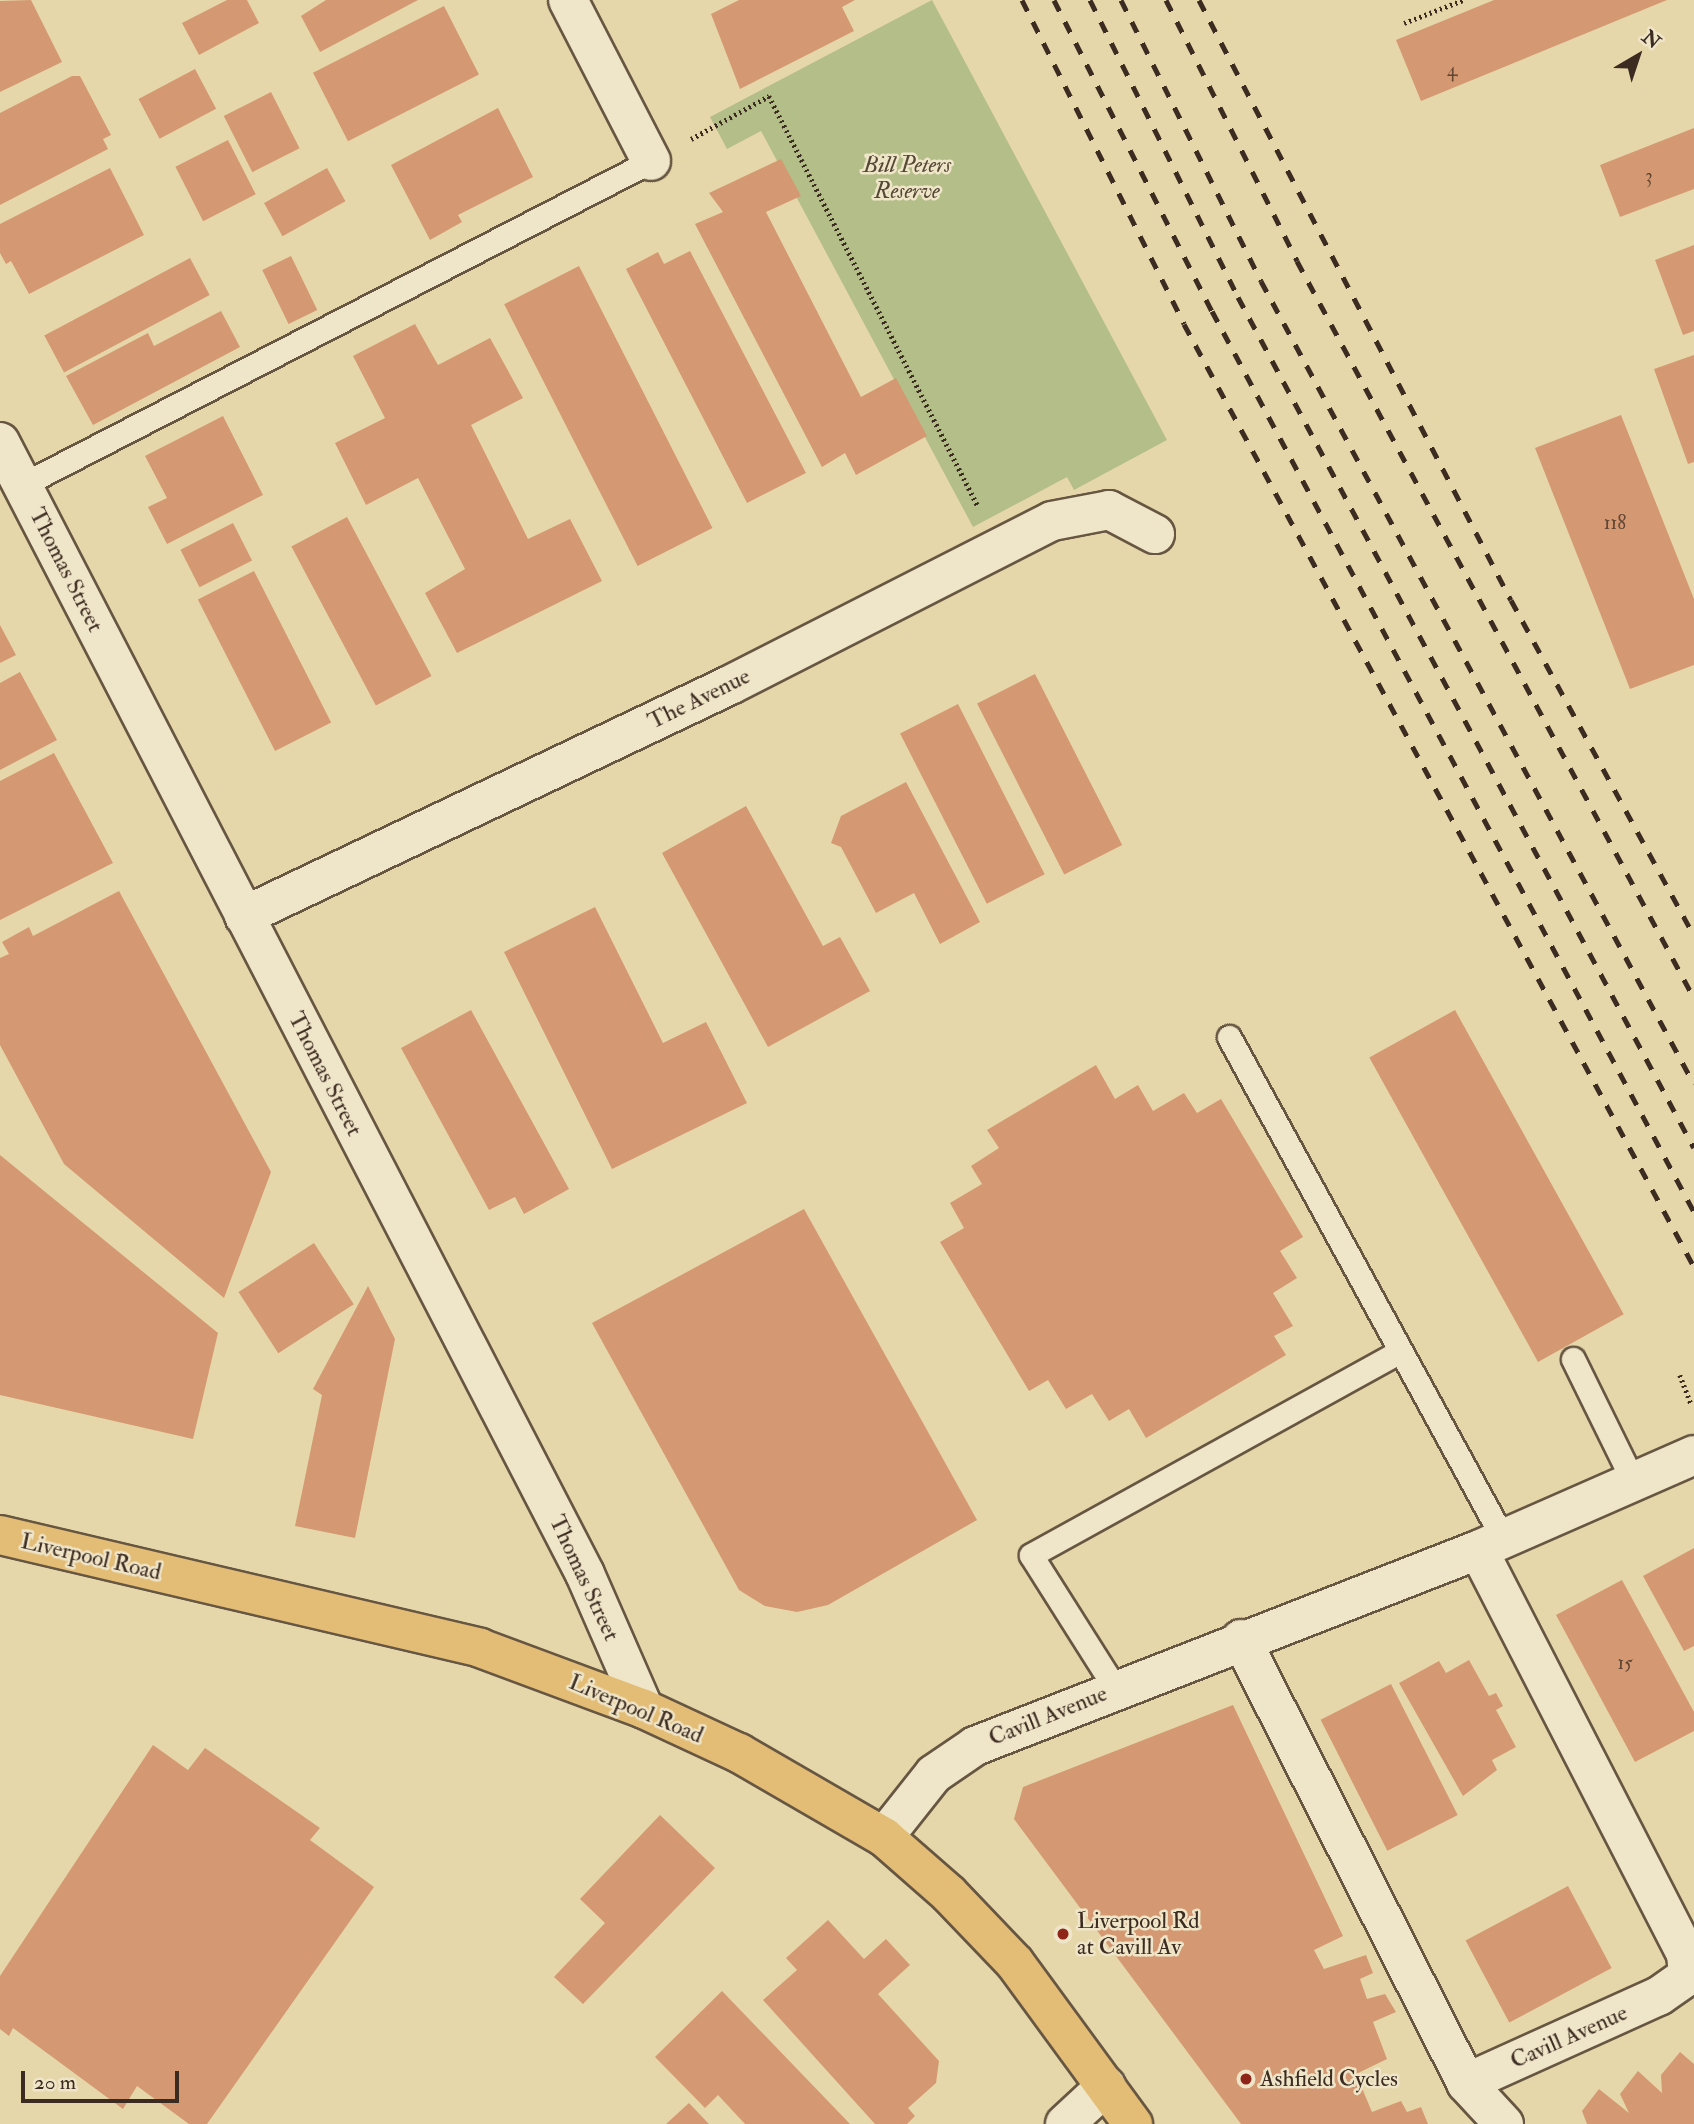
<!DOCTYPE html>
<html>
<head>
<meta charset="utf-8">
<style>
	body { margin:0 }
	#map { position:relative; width:1694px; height:2124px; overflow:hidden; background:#e6d7aa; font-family:"IM FELL Double Pica",serif }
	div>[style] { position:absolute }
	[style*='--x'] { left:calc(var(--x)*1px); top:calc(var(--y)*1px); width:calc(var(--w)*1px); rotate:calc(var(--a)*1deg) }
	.green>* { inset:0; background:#b4be89 }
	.building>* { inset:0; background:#d49972; transform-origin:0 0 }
	.path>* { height:4.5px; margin-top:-2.25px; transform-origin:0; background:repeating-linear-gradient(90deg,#3c2b20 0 2px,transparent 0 5.5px) }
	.roads { filter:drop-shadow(2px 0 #665642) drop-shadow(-2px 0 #665642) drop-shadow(0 2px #665642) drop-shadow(0 -2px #665642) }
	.service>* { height:23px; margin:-11.5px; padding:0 11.5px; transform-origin:11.5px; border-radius:11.5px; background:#efe5c8 }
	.minor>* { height:38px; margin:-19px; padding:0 19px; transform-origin:19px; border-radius:19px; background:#efe5c8 }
	.secondary>* { height:38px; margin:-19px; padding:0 19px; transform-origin:19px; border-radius:19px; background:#efe5c8 }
	.trunk>* { height:38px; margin:-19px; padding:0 19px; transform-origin:19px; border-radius:19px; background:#e3bc75 }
	.rail>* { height:5px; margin-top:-2.5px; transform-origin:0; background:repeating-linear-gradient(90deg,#3c2b20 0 12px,transparent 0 24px) }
	.dots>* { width:19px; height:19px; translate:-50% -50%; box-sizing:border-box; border:4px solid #efe5c8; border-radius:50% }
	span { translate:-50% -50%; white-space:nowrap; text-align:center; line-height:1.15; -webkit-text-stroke:5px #efe5c8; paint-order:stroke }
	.number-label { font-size:19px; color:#624634 }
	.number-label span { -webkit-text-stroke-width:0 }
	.park-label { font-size:23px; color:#544835; font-style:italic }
	.street-label { font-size:23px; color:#3c2b20 }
	.poi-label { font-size:23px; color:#3c2b20 }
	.left { translate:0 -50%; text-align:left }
	.north { position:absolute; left:1603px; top:21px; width:70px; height:70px; -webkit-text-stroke:5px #efe5c8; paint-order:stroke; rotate:39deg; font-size:19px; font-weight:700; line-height:28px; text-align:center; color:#3c2b20 }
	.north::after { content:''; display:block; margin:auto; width:24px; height:32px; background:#3c2b20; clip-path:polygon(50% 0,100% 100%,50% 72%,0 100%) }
	.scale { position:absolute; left:21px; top:2071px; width:158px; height:32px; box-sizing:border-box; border:4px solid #3c2b20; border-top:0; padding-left:9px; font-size:21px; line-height:24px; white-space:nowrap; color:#3c2b20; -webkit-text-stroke:5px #efe5c8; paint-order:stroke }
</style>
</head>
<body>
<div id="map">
	<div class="green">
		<div style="clip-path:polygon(932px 0,1167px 440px,1074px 490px,1067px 477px,973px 527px,761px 131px,727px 149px,710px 117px)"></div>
	</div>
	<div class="building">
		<div style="clip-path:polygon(31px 0,62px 62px,0 92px,0 1px)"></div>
		<div style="clip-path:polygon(227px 0,247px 0,259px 23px,199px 55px,182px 23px)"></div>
		<div style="clip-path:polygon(326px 0,418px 0,320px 52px,301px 16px)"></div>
		<div style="clip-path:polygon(739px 0,855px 0,842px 7px,854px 31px,740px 89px,711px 14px)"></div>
		<div style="clip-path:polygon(1494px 0,1667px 0,1421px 101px,1396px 40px)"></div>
		<div style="left:444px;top:6px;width:77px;height:147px;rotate:63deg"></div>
		<div style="left:195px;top:69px;width:45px;height:64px;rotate:62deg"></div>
		<div style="clip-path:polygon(72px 76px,80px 76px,111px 135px,103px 139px,108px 149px,0 205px,0 113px)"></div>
		<div style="left:271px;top:92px;width:63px;height:53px;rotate:63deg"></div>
		<div style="clip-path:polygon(498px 108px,533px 177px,458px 215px,462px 222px,430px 240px,391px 165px)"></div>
		<div style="clip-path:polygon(1694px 128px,1694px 189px,1620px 217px,1600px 165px)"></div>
		<div style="left:228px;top:140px;width:61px;height:59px;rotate:63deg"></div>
		<div style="clip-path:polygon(781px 159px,801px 196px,766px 212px,861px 397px,896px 378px,927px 436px,856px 475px,845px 453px,822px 467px,695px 224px,723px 212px,709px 193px)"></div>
		<div style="clip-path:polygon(110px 168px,144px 235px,29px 294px,11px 261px,6px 264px,0 253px,0 224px)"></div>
		<div style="left:327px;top:168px;width:38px;height:72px;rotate:61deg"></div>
		<div style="clip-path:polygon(1694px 245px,1694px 331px,1683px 335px,1655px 260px)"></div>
		<div style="clip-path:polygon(690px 251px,806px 473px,747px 503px,626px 269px,658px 252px,664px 264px)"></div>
		<div style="left:291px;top:256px;width:60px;height:32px;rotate:64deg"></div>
		<div style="left:190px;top:258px;width:42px;height:165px;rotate:62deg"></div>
		<div style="left:579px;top:266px;width:294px;height:84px;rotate:63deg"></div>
		<div style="clip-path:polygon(221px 311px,240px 347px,93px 425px,66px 376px,148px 333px,154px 346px)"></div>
		<div style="clip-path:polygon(415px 324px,438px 365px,490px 338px,523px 398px,471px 425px,528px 539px,570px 519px,602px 581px,457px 653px,425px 593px,465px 569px,418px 478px,366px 505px,335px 443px,385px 418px,353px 356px)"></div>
		<div style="clip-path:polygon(1694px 355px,1694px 462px,1688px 464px,1654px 369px)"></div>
		<div style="clip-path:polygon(1621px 415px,1694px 599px,1694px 665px,1630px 689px,1535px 448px)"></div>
		<div style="clip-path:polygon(223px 416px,263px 495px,167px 544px,148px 507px,167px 498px,145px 456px)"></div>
		<div style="left:347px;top:517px;width:180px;height:63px;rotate:62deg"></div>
		<div style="left:233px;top:523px;width:42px;height:59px;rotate:63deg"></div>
		<div style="left:254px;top:571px;width:170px;height:63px;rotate:63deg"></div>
		<div style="clip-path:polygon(0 625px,16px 655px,0 663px)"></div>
		<div style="clip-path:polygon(20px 672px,57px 740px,0 770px,0 683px)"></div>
		<div style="left:1035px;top:674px;width:192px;height:65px;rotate:63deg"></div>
		<div style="left:958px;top:704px;width:191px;height:65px;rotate:63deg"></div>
		<div style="clip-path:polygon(54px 753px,113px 863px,0 920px,0 781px)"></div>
		<div style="clip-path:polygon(906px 782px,980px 922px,940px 944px,914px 893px,876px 913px,841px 847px,831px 843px,841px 816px)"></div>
		<div style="clip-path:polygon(746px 806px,823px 946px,840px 937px,870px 991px,768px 1047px,662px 853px)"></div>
		<div style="clip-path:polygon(119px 891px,271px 1172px,224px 1298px,64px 1164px,0 1045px,0 958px,9px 954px,2px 942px,29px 927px,33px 936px)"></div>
		<div style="clip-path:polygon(595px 907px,663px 1043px,706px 1022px,747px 1103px,612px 1169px,504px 952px)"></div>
		<div style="clip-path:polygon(471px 1010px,569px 1189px,524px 1214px,515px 1197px,489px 1210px,401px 1048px)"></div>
		<div style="left:1455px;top:1010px;width:348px;height:98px;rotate:61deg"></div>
		<div style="clip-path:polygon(1096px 1065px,1115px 1099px,1138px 1085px,1153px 1111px,1184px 1093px,1197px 1113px,1221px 1099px,1303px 1237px,1280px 1251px,1297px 1278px,1273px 1293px,1293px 1326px,1274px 1336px,1286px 1355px,1146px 1438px,1129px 1409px,1109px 1421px,1092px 1394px,1066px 1409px,1048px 1380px,1029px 1391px,940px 1242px,964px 1228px,950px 1203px,982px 1184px,971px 1166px,999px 1148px,987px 1130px)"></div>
		<div style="clip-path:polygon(0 1155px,218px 1333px,193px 1439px,0 1395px)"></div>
		<div style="clip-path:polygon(804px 1209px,977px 1520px,828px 1605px,797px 1612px,765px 1606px,739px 1590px,592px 1323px)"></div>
		<div style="left:314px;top:1243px;width:73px;height:90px;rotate:57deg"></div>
		<div style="clip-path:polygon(368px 1286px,395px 1339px,355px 1538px,295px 1526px,322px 1395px,313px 1389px)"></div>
		<div style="clip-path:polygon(1694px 1548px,1694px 1646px,1684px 1651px,1643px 1576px)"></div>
		<div style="clip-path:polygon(1622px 1580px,1694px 1712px,1694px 1731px,1635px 1762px,1556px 1615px)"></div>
		<div style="clip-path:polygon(1469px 1660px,1489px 1696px,1496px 1693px,1503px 1706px,1496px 1710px,1516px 1747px,1492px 1760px,1497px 1770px,1463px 1796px,1399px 1683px,1439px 1661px,1446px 1673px)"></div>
		<div style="left:1391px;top:1684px;width:147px;height:79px;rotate:63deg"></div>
		<div style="clip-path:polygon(1233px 1705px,1343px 1936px,1314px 1950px,1324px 1969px,1366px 1955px,1373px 1973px,1360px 1979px,1367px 1999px,1385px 1994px,1396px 2012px,1373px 2022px,1387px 2059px,1356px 2074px,1372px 2112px,1401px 2101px,1407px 2112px,1421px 2107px,1428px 2124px,1241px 2124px,1014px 1819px,1023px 1787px)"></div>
		<div style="clip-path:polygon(153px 1745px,188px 1770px,205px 1748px,320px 1828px,310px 1840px,374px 1887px,207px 2124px,189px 2124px,137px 2086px,123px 2109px,13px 2028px,9px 2036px,0 2029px,0 1976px)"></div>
		<div style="clip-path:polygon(660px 1815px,715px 1868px,583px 2004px,554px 1977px,605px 1923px,580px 1899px)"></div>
		<div style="left:1568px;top:1886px;width:93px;height:116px;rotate:62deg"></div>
		<div style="clip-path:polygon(828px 1920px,864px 1959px,886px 1939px,910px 1965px,878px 1994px,939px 2061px,936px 2083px,908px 2108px,915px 2116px,907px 2124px,875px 2124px,763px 2000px,797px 1970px,786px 1958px)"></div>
		<div style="clip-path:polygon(722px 1991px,850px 2124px,745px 2124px,718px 2095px,705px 2108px,655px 2057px)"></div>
		<div style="clip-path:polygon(1680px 2052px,1694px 2064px,1694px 2124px,1587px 2124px,1582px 2111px,1599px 2089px,1629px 2113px,1620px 2094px,1638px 2071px,1662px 2093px,1661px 2075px)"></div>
		<div style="clip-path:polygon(689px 2103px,709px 2124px,666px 2124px)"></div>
	</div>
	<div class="path">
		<div style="--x:1404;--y:23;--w:63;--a:-21.3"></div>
		<div style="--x:691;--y:139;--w:89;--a:-28.9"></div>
		<div style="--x:769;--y:96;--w:462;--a:63"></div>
		<div style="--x:1680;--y:1375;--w:30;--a:69"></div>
	</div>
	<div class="roads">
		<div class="service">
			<div style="--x:22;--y:485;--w:708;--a:-27.25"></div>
			<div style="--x:1229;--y:1037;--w:571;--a:61.33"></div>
			<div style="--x:1573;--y:1359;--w:136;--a:63.8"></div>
			<div style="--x:1115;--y:1688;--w:157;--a:-122.3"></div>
			<div style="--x:1031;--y:1555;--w:420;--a:-28.9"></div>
		</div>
		<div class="minor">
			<div style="--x:568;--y:0;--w:181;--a:62.7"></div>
			<div style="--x:244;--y:916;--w:538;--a:-25.42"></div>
			<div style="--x:730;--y:685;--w:361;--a:-27"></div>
			<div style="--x:1052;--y:521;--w:58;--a:-10.9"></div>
			<div style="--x:1109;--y:510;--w:52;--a:27.6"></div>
			<div style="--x:1241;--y:1639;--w:498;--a:63.1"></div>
			<div style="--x:1466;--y:2083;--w:212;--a:-24.3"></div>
			<div style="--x:1659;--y:1996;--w:35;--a:-35"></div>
			<div style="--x:1688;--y:1976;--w:22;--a:-95"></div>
			<div style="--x:1686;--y:1954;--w:454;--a:-117.2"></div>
			<div style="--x:884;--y:1837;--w:80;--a:-51.6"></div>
			<div style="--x:934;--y:1774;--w:50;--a:-34.3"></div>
			<div style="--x:975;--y:1746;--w:540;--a:-21.29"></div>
			<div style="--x:1478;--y:1550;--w:236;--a:-23.7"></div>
			<div style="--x:1466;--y:2083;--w:56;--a:47.2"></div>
			<div style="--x:1065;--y:2124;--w:56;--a:-42.8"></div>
		</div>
		<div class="secondary">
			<div style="--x:0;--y:442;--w:1274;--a:62.67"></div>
			<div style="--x:585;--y:1574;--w:147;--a:66.4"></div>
		</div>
		<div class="trunk">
			<div style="--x:0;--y:1535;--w:493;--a:13.2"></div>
			<div style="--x:480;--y:1648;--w:175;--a:20.4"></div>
			<div style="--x:644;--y:1709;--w:105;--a:24.9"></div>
			<div style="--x:739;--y:1753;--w:168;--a:30.1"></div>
			<div style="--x:884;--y:1837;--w:86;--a:41.2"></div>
			<div style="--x:949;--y:1894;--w:95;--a:46.3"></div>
			<div style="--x:1015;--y:1963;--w:200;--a:53.8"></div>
		</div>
	</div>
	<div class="rail">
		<div style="--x:1022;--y:0;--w:362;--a:63.4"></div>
		<div style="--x:1184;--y:324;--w:1072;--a:61.59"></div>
		<div style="--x:1054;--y:0;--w:349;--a:63.1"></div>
		<div style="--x:1212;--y:311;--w:1022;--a:61.85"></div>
		<div style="--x:1090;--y:0;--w:332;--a:63.5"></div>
		<div style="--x:1238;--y:297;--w:965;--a:61.82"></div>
		<div style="--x:1121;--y:0;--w:314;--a:63.5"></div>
		<div style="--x:1261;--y:281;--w:912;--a:61.67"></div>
		<div style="--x:1166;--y:0;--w:292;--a:63.3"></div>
		<div style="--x:1297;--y:261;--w:837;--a:61.69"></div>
		<div style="--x:1199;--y:0;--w:676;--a:62.53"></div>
		<div style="--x:1511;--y:600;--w:382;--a:61.4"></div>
	</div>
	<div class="dots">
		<div style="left:1063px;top:1934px;background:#8f2418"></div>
		<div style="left:1246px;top:2079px;background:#8f2418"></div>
	</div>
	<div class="number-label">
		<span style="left:1452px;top:71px">4</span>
		<span style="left:1649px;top:177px">3</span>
		<span style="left:1615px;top:524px">118</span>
		<span style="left:1625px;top:1664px">15</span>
	</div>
	<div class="park-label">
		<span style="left:907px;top:178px">Bill Peters<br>Reserve</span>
	</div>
	<div class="street-label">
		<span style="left:66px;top:570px;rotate:63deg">Thomas Street</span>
		<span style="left:699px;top:699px;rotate:-26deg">The Avenue</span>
		<span style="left:325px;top:1074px;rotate:63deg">Thomas Street</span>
		<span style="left:91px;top:1557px;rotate:13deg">Liverpool Road</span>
		<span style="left:584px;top:1578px;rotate:65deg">Thomas Street</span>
		<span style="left:636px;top:1709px;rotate:23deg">Liverpool Road</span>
		<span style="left:1048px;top:1716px;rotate:-22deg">Cavill Avenue</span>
		<span style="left:1569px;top:2037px;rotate:-24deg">Cavill Avenue</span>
	</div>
	<div class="poi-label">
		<span class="left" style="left:1077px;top:1934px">Liverpool Rd<br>at Cavill Av</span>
		<span class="left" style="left:1260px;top:2079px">Ashfield Cycles</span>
	</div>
	<div class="north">N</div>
	<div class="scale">20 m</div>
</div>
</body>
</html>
